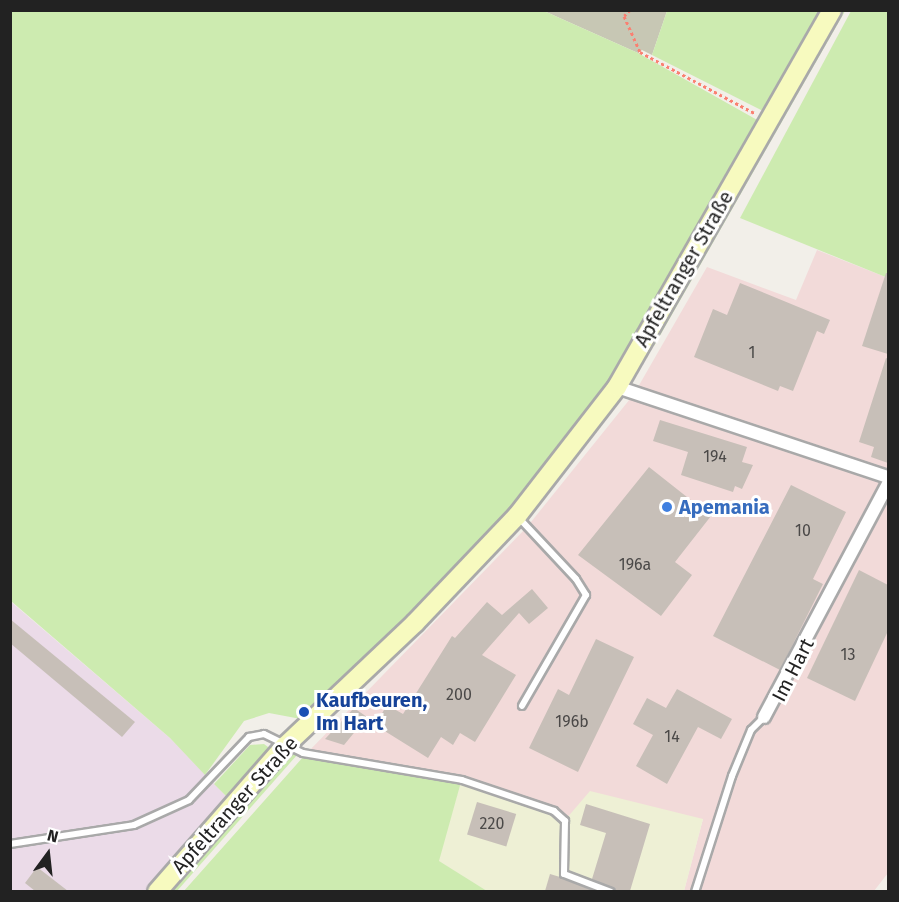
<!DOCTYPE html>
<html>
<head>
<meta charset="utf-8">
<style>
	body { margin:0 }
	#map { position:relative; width:899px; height:902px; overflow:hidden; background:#f2efe9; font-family:"Fira Sans",sans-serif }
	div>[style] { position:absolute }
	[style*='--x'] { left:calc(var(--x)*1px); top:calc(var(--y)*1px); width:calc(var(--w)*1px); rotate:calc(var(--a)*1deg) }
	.commercial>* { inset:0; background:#f2dad9 }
	.industrial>* { inset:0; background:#ebdbe8 }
	.construction>* { inset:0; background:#c7c7b4 }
	.farmland>* { inset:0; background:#eef0d5 }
	.grass>* { inset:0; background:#cdebb0 }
	.building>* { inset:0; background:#c7bfb8; transform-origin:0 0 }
	.path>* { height:3px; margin-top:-1.5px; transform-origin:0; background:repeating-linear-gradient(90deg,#fa8072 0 3px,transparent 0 6px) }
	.roads { filter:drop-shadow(2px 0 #a9a9a9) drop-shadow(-2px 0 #a9a9a9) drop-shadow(0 2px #a9a9a9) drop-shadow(0 -2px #a9a9a9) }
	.lane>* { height:6px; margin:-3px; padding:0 3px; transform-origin:3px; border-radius:3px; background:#fff }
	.street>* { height:12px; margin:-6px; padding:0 6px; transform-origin:6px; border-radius:6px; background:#fff }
	.secondary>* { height:18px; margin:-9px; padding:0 9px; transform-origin:9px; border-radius:9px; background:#f7fabf }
	.dots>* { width:16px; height:16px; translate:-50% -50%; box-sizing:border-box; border:3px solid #fff; border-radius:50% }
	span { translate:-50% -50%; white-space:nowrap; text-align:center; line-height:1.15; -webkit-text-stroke:6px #fff; paint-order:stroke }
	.number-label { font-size:16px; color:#4b4948 }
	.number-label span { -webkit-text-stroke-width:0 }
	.street-label { font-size:20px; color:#222 }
	.shop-label { font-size:20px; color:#366cbe; font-weight:700 }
	.left { translate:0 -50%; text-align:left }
	.transit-label { font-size:20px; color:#164399; font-weight:700 }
	.frame { position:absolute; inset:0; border:12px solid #222; pointer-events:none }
	.north { position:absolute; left:18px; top:824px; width:60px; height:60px; -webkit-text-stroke:4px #fff; paint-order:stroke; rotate:15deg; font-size:16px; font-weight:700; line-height:24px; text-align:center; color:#222 }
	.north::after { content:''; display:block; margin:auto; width:21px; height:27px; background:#222; clip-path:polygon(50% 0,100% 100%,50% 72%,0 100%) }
</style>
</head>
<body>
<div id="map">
	<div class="commercial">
		<div style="clip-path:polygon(817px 250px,888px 278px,888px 873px,874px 891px,684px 891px,703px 819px,566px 819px,556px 809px,525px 796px,463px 778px,308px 752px,527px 527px,634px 394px,707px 267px,796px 300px)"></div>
	</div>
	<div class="industrial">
		<div style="clip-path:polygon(10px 601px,170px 738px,227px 797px,148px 891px,11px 891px)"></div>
	</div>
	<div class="construction">
		<div style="clip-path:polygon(544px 11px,667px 11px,652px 55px,642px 50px,638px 53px)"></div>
	</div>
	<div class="farmland">
		<div style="clip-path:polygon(461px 782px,566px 819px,590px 791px,703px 819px,684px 891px,487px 891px,438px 861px)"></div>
	</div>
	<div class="grass">
		<div style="clip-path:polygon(11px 11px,544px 11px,638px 53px,759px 121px,612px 384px,508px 513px,410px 619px,301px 719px,269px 713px,244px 721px,205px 775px,170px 738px,11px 601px)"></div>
		<div style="clip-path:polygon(667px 11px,824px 11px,767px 113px,652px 55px)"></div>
		<div style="clip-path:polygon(836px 11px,845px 11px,654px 346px,648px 343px)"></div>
		<div style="clip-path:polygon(851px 11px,888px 11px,888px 278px,740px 218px)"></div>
		<div style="clip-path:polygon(264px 744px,272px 750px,227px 797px,214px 784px,250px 745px)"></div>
		<div style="clip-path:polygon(287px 751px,297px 755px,177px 891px,165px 892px)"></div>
		<div style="clip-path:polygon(304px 756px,461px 782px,439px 861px,487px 891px,183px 892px)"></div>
	</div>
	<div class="building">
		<div style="clip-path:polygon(886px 273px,888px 273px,888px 354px,862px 346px)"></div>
		<div style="clip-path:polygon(740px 283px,830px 320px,824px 334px,817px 331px,793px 391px,780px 386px,778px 391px,694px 357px,713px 309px,727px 315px)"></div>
		<div style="clip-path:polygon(886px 358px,888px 359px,888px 463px,871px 457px,874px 447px,859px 442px)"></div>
		<div style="clip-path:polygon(660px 420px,747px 447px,742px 462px,753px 465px,742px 489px,735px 486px,733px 492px,681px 475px,688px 452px,653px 441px)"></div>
		<div style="clip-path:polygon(649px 467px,711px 516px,675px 562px,692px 575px,661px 616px,578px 555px)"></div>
		<div style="clip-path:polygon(791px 485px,846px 512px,813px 579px,823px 584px,780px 670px,713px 636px)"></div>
		<div style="clip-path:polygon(859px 570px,888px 585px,888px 631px,855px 701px,807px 678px)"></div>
		<div style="clip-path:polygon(532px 589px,548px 608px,529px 624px,519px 613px,482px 655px,516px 675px,475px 742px,460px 733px,453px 745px,441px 737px,428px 758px,375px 725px,387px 705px,403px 714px,452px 636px,455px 638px,487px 602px,502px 615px)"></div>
		<div style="clip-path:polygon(10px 619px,135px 722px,122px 737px,10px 643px)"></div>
		<div style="clip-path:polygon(596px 639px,634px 657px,578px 772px,529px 748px,558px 689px,569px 695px)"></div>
		<div style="clip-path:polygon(677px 689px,732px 719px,721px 739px,698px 727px,667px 784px,636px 766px,653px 735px,633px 724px,647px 698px,666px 708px)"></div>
		<div style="clip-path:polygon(354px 708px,367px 717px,344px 745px,325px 739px)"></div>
		<div style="left:477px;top:802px;width:41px;height:34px;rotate:17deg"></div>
		<div style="clip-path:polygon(586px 804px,650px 824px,630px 891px,616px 891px,592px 879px,606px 833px,580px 825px)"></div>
		<div style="clip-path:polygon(37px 867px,68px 891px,35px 891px,25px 883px)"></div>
		<div style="clip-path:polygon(550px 874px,560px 877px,595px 891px,545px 891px)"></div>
	</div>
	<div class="path">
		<div style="--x:630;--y:10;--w:8;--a:135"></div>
		<div style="--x:624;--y:16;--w:39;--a:66"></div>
		<div style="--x:640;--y:52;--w:132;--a:28.1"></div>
	</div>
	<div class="roads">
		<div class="lane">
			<div style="--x:519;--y:518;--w:83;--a:46.9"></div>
			<div style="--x:576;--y:579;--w:19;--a:58"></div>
			<div style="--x:586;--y:595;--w:128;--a:120"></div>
			<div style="--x:10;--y:844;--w:125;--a:-8.7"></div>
			<div style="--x:134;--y:825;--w:60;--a:-24.4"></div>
			<div style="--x:189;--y:800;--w:87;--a:-46.4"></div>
			<div style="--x:249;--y:737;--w:15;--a:-11"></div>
			<div style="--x:264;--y:734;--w:43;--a:26"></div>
			<div style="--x:303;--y:753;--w:161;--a:9.6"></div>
			<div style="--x:462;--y:780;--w:97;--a:18.6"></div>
			<div style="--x:554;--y:811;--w:15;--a:42"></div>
			<div style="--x:565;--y:821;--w:53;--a:91.1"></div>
			<div style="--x:564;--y:874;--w:50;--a:21"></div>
			<div style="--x:695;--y:892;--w:122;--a:-72.3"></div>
			<div style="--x:732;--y:776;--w:50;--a:-67.6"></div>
			<div style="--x:751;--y:730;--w:18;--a:-45"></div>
		</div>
		<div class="street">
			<div style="--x:617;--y:387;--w:286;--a:18.4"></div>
			<div style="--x:764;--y:717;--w:264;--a:-62"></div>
		</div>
		<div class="secondary">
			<div style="--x:157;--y:892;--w:194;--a:-48.8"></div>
			<div style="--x:285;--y:746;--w:179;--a:-43.4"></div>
			<div style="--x:415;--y:623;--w:148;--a:-46.4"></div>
			<div style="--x:517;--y:516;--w:163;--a:-52.2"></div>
			<div style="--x:617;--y:387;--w:434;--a:-60.3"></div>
		</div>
	</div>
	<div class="dots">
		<div style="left:667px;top:507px;background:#3f7fe0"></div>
		<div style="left:304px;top:712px;background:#1a4fb4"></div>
	</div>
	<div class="number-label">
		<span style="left:752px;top:353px">1</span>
		<span style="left:715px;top:457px">194</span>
		<span style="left:803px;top:531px">10</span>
		<span style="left:635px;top:565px">196a</span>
		<span style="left:848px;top:655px">13</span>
		<span style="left:459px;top:695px">200</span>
		<span style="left:572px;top:722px">196b</span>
		<span style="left:672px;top:737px">14</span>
		<span style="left:492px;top:824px">220</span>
	</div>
	<div class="street-label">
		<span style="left:684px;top:269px;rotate:-60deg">Apfeltranger Straße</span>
		<span style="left:793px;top:670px;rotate:-63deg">Im Hart</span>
		<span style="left:235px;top:805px;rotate:-48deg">Apfeltranger Straße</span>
	</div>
	<div class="shop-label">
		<span class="left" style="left:679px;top:507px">Apemania</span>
	</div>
	<div class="transit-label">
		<span class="left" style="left:316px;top:712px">Kaufbeuren,<br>Im Hart</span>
	</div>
	<div class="frame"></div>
	<div class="north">N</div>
</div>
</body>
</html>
